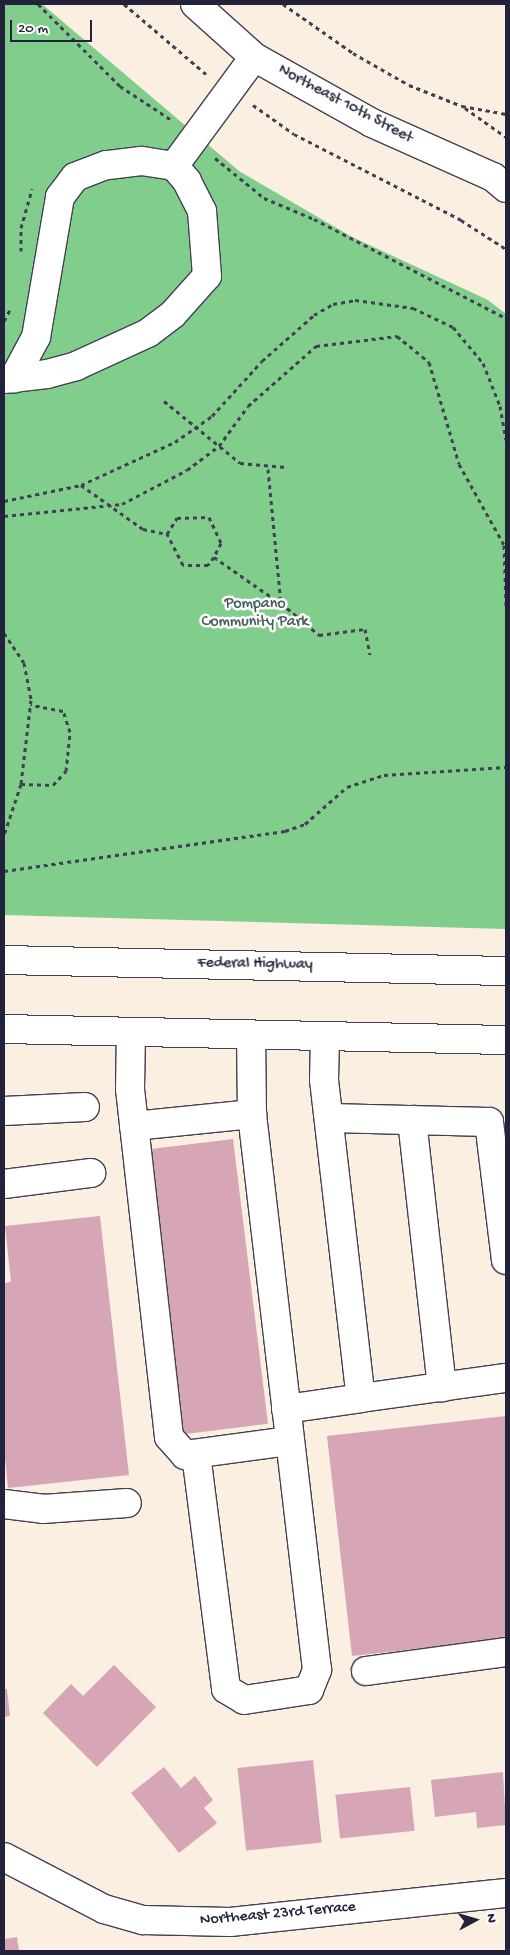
<!DOCTYPE html>
<html>
<head>
<meta charset="utf-8">
<style>
	body { margin:0 }
	#map { position:relative; width:510px; height:1955px; overflow:hidden; background:#faefe1; font-family:"Gochi Hand",sans-serif }
	div>[style] { position:absolute }
	[style*='--x'] { left:calc(var(--x)*1px); top:calc(var(--y)*1px); width:calc(var(--w)*1px); rotate:calc(var(--a)*1deg) }
	.green>* { inset:0; background:#80cd8c }
	.building>* { inset:0; background:#d6a6b7; transform-origin:0 0 }
	.path>* { height:3px; margin-top:-1.5px; transform-origin:0; background:repeating-linear-gradient(90deg,#424154 0 4px,transparent 0 8px) }
	.roads { filter:drop-shadow(1px 0 #424154) drop-shadow(-1px 0 #424154) drop-shadow(0 1px #424154) drop-shadow(0 -1px #424154) }
	.minor>* { height:28px; margin:-14px; padding:0 14px; transform-origin:14px; border-radius:14px; background:#fff }
	.major>* { height:28px; margin:-14px; padding:0 14px; transform-origin:14px; border-radius:14px; background:#fff }
	span { translate:-50% -50%; white-space:nowrap; text-align:center; line-height:1.15; -webkit-text-stroke:5px #fff; paint-order:stroke }
	.street-label { font-size:16px; color:#22223b }
	.park-label { font-size:16px; color:#435e57 }
	.frame { position:absolute; inset:0; border:5px solid #22223b; pointer-events:none }
	.north { position:absolute; left:450px; top:1895px; width:50px; height:50px; -webkit-text-stroke:4px #fff; paint-order:stroke; rotate:84deg; font-size:14px; font-weight:700; line-height:20px; text-align:center; color:#22223b }
	.north::after { content:''; display:block; margin:auto; width:18px; height:22px; background:#22223b; clip-path:polygon(50% 0,100% 100%,50% 72%,0 100%) }
	.scale { position:absolute; left:10px; top:20px; width:82px; height:22px; box-sizing:border-box; border:2px solid #22223b; border-top:0; padding-left:6px; font-size:15px; line-height:18px; white-space:nowrap; color:#22223b; -webkit-text-stroke:4px #fff; paint-order:stroke }
</style>
</head>
<body>
<div id="map">
	<div class="green">
		<div style="clip-path:polygon(4px 4px,42px 4px,239px 171px,352px 237px,488px 300px,506px 314px,506px 929px,4px 915px)"></div>
	</div>
	<div class="building">
		<div style="left:233px;top:1139px;width:287px;height:85px;rotate:83deg"></div>
		<div style="clip-path:polygon(100px 1216px,129px 1475px,8px 1488px,4px 1448px,4px 1283px,11px 1282px,5px 1226px)"></div>
		<div style="clip-path:polygon(506px 1416px,506px 1639px,352px 1656px,327px 1436px)"></div>
		<div style="clip-path:polygon(114px 1665px,156px 1707px,97px 1767px,43px 1713px,71px 1684px,83px 1696px)"></div>
		<div style="clip-path:polygon(4px 1689px,7px 1689px,10px 1716px,4px 1717px)"></div>
		<div style="left:313px;top:1760px;width:83px;height:76px;rotate:84deg"></div>
		<div style="clip-path:polygon(164px 1767px,181px 1788px,195px 1776px,213px 1800px,204px 1808px,217px 1823px,179px 1853px,131px 1793px)"></div>
		<div style="clip-path:polygon(503px 1772px,506px 1825px,477px 1828px,476px 1812px,435px 1817px,431px 1780px)"></div>
		<div style="left:410px;top:1787px;width:44px;height:75px;rotate:84deg"></div>
		<div style="clip-path:polygon(17px 1937px,19px 1951px,4px 1951px,4px 1939px)"></div>
	</div>
	<div class="path">
		<div style="--x:38;--y:4;--w:116;--a:45"></div>
		<div style="--x:120;--y:86;--w:64;--a:33.4"></div>
		<div style="--x:124;--y:4;--w:108;--a:40.5"></div>
		<div style="--x:283;--y:4;--w:85;--a:35"></div>
		<div style="--x:353;--y:53;--w:64;--a:29.7"></div>
		<div style="--x:409;--y:85;--w:57;--a:21.6"></div>
		<div style="--x:462;--y:106;--w:45;--a:10.3"></div>
		<div style="--x:253;--y:105;--w:50;--a:35.3"></div>
		<div style="--x:294;--y:134;--w:188;--a:27.2"></div>
		<div style="--x:461;--y:220;--w:54;--a:32.8"></div>
		<div style="--x:465;--y:108;--w:50;--a:35.3"></div>
		<div style="--x:215;--y:158;--w:63;--a:39.2"></div>
		<div style="--x:264;--y:198;--w:54;--a:22.8"></div>
		<div style="--x:314;--y:219;--w:216;--a:27.3"></div>
		<div style="--x:21;--y:251;--w:23;--a:-90"></div>
		<div style="--x:21;--y:228;--w:41;--a:-74.2"></div>
		<div style="--x:4;--y:321;--w:15;--a:-62"></div>
		<div style="--x:164;--y:401;--w:98;--a:39.2"></div>
		<div style="--x:240;--y:463;--w:46;--a:5"></div>
		<div style="--x:268;--y:469;--w:135;--a:84.5"></div>
		<div style="--x:281;--y:603;--w:50;--a:40.1"></div>
		<div style="--x:319;--y:635;--w:46;--a:-7.4"></div>
		<div style="--x:365;--y:629;--w:26;--a:79"></div>
		<div style="--x:81;--y:485;--w:103;--a:-24.6"></div>
		<div style="--x:175;--y:442;--w:45;--a:-35.1"></div>
		<div style="--x:212;--y:416;--w:74;--a:-47.7"></div>
		<div style="--x:262;--y:361;--w:69;--a:-41.5"></div>
		<div style="--x:314;--y:315;--w:22;--a:-30"></div>
		<div style="--x:333;--y:304;--w:22;--a:-10"></div>
		<div style="--x:355;--y:300;--w:59;--a:7.9"></div>
		<div style="--x:413;--y:308;--w:44;--a:25.4"></div>
		<div style="--x:453;--y:327;--w:47;--a:50.2"></div>
		<div style="--x:483;--y:363;--w:46;--a:68.4"></div>
		<div style="--x:500;--y:406;--w:34;--a:80"></div>
		<div style="--x:4;--y:501;--w:79;--a:-11.7"></div>
		<div style="--x:81;--y:485;--w:76;--a:35.4"></div>
		<div style="--x:143;--y:529;--w:25;--a:12"></div>
		<div style="--x:4;--y:516;--w:119;--a:-5.8"></div>
		<div style="--x:122;--y:504;--w:73;--a:-27.6"></div>
		<div style="--x:187;--y:470;--w:40;--a:-37"></div>
		<div style="--x:219;--y:446;--w:49;--a:-54.1"></div>
		<div style="--x:248;--y:406;--w:91;--a:-41.4"></div>
		<div style="--x:316;--y:346;--w:82;--a:-7"></div>
		<div style="--x:397;--y:336;--w:41;--a:39.1"></div>
		<div style="--x:429;--y:362;--w:106;--a:73.6"></div>
		<div style="--x:459;--y:464;--w:93;--a:60.9"></div>
		<div style="--x:504;--y:545;--w:61;--a:88.1"></div>
		<div style="--x:214;--y:557;--w:10;--a:127"></div>
		<div style="--x:208;--y:565;--w:25;--a:180"></div>
		<div style="--x:183;--y:565;--w:35;--a:-117"></div>
		<div style="--x:167;--y:534;--w:19;--a:-58"></div>
		<div style="--x:177;--y:518;--w:32;--a:-2"></div>
		<div style="--x:209;--y:517;--w:29;--a:65"></div>
		<div style="--x:221;--y:543;--w:16;--a:117"></div>
		<div style="--x:214;--y:557;--w:80;--a:34.9"></div>
		<div style="--x:4;--y:633;--w:36;--a:56"></div>
		<div style="--x:24;--y:663;--w:38;--a:79"></div>
		<div style="--x:31;--y:700;--w:85;--a:96.8"></div>
		<div style="--x:21;--y:784;--w:54;--a:108.4"></div>
		<div style="--x:21;--y:784;--w:32;--a:2"></div>
		<div style="--x:53;--y:785;--w:19;--a:-47"></div>
		<div style="--x:66;--y:771;--w:39;--a:-84"></div>
		<div style="--x:70;--y:732;--w:22;--a:-108"></div>
		<div style="--x:63;--y:711;--w:33;--a:-169"></div>
		<div style="--x:4;--y:871;--w:284;--a:-8.1"></div>
		<div style="--x:285;--y:831;--w:21;--a:-19"></div>
		<div style="--x:305;--y:824;--w:56;--a:-41.4"></div>
		<div style="--x:347;--y:787;--w:39;--a:-18"></div>
		<div style="--x:384;--y:775;--w:122;--a:-3.8"></div>
	</div>
	<div class="roads">
		<div class="minor">
			<div style="--x:195;--y:4;--w:79;--a:41.9"></div>
			<div style="--x:254;--y:57;--w:135;--a:29.2"></div>
			<div style="--x:372;--y:123;--w:133;--a:24.1"></div>
			<div style="--x:493;--y:177;--w:17;--a:40"></div>
			<div style="--x:174;--y:166;--w:135;--a:-53.7"></div>
			<div style="--x:4;--y:379;--w:43;--a:-6.6"></div>
			<div style="--x:47;--y:374;--w:30;--a:-15"></div>
			<div style="--x:76;--y:366;--w:79;--a:-24.6"></div>
			<div style="--x:148;--y:333;--w:31;--a:-37"></div>
			<div style="--x:173;--y:314;--w:51;--a:-48.2"></div>
			<div style="--x:207;--y:276;--w:65;--a:-94.4"></div>
			<div style="--x:202;--y:211;--w:34;--a:-117"></div>
			<div style="--x:187;--y:181;--w:20;--a:-131"></div>
			<div style="--x:174;--y:166;--w:33;--a:-171"></div>
			<div style="--x:141;--y:161;--w:35;--a:173"></div>
			<div style="--x:106;--y:165;--w:33;--a:159"></div>
			<div style="--x:75;--y:177;--w:25;--a:127"></div>
			<div style="--x:60;--y:197;--w:142;--a:99.7"></div>
			<div style="--x:36;--y:337;--w:47;--a:118.2"></div>
			<div style="--x:131;--y:1032;--w:57;--a:91"></div>
			<div style="--x:130;--y:1089;--w:350;--a:83.6"></div>
			<div style="--x:169;--y:1437;--w:24;--a:48"></div>
			<div style="--x:185;--y:1455;--w:105;--a:-7.7"></div>
			<div style="--x:325;--y:1037;--w:43;--a:91.3"></div>
			<div style="--x:324;--y:1080;--w:320;--a:83.4"></div>
			<div style="--x:361;--y:1398;--w:146;--a:-7.9"></div>
			<div style="--x:4;--y:1111;--w:81;--a:-2.8"></div>
			<div style="--x:329;--y:1118;--w:160;--a:1.4"></div>
			<div style="--x:489;--y:1122;--w:139;--a:83"></div>
			<div style="--x:412;--y:1120;--w:269;--a:83.6"></div>
			<div style="--x:134;--y:1126;--w:119;--a:-5.8"></div>
			<div style="--x:4;--y:1184;--w:88;--a:-7.2"></div>
			<div style="--x:286;--y:1409;--w:76;--a:-8.3"></div>
			<div style="--x:196;--y:1454;--w:237;--a:82.7"></div>
			<div style="--x:226;--y:1689;--w:21;--a:31"></div>
			<div style="--x:244;--y:1700;--w:66;--a:-8.7"></div>
			<div style="--x:309;--y:1690;--w:22;--a:-68"></div>
			<div style="--x:317;--y:1670;--w:560;--a:-96.67"></div>
			<div style="--x:252;--y:1114;--w:79;--a:-90.7"></div>
			<div style="--x:4;--y:1504;--w:39;--a:7"></div>
			<div style="--x:43;--y:1509;--w:84;--a:-4.1"></div>
			<div style="--x:366;--y:1671;--w:141;--a:-7.7"></div>
			<div style="--x:4;--y:1857;--w:113;--a:27.5"></div>
			<div style="--x:104;--y:1909;--w:41;--a:15.8"></div>
			<div style="--x:143;--y:1920;--w:87;--a:1.3"></div>
			<div style="--x:230;--y:1922;--w:278;--a:-6"></div>
		</div>
		<div class="major">
			<div style="--x:4;--y:960;--w:502;--a:1.26"></div>
			<div style="--x:4;--y:1029;--w:502;--a:1.26"></div>
		</div>
	</div>
	<div class="street-label">
		<span style="left:345px;top:105px;rotate:28deg">Northeast 10th Street</span>
		<span style="left:255px;top:965px;rotate:1deg">Federal Highway</span>
		<span style="left:278px;top:1915px;rotate:-5deg">Northeast 23rd Terrace</span>
	</div>
	<div class="park-label">
		<span style="left:255px;top:614px">Pompano<br>Community Park</span>
	</div>
	<div class="frame"></div>
	<div class="north">N</div>
	<div class="scale">20 m</div>
</div>
</body>
</html>
